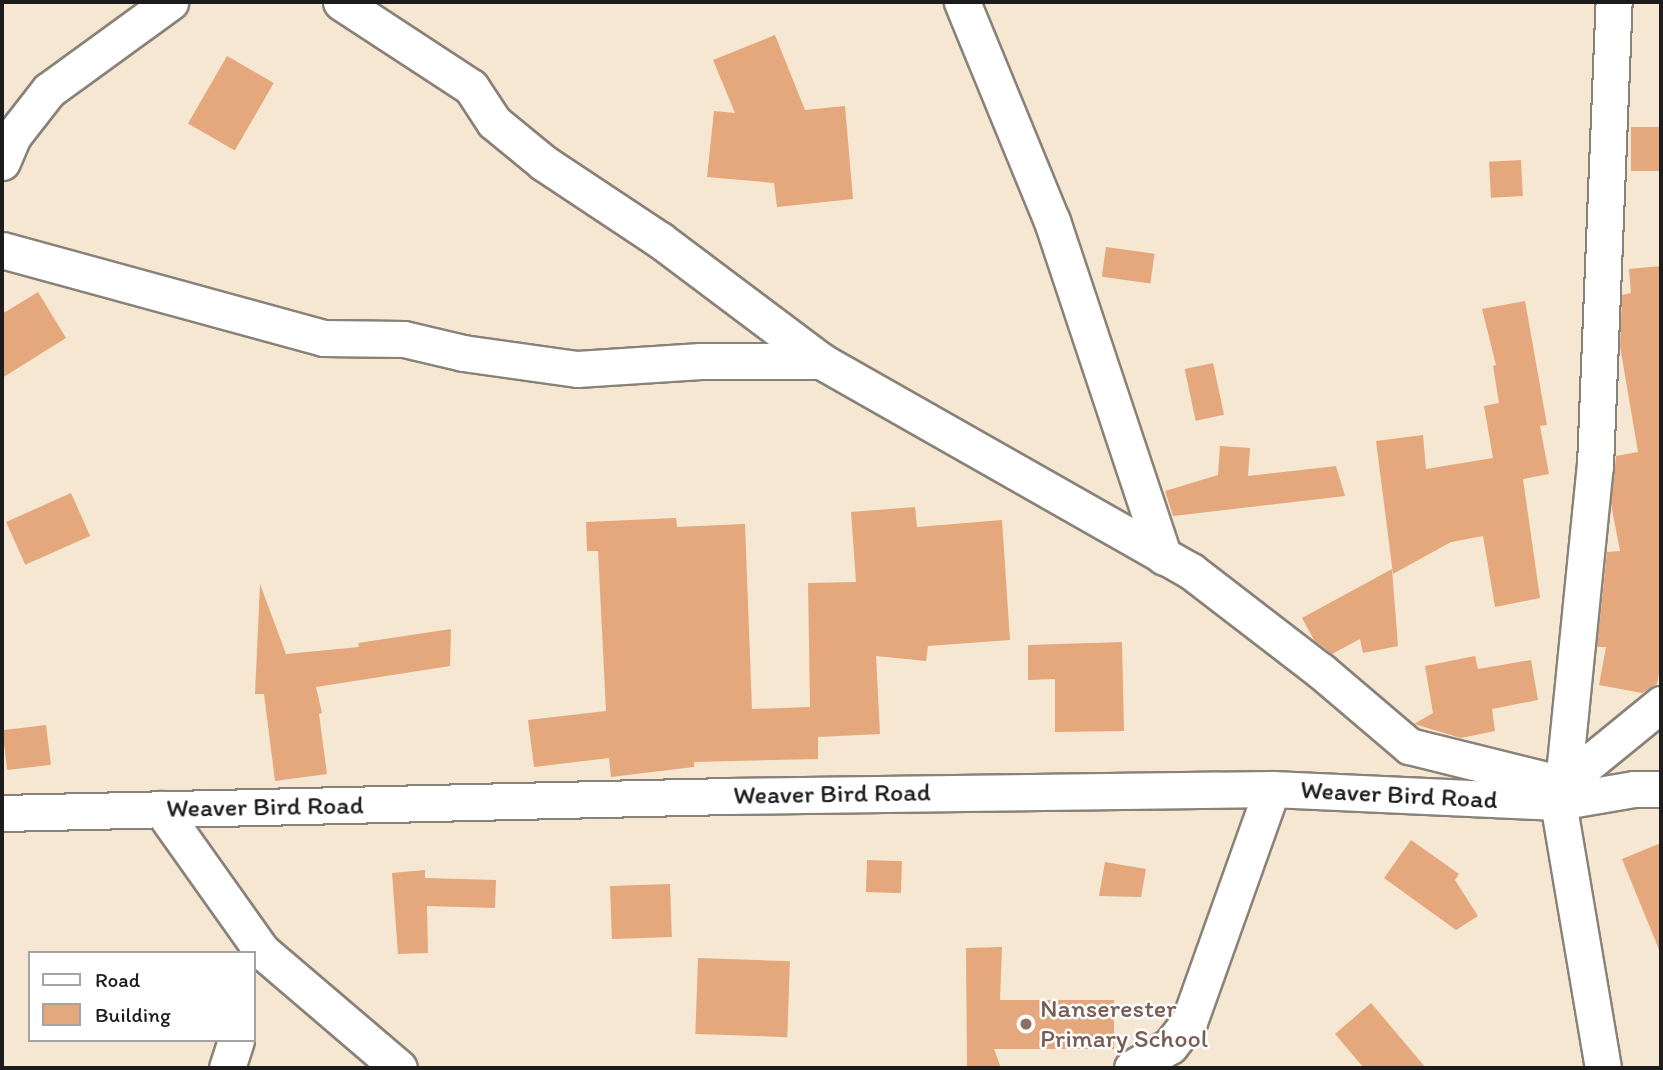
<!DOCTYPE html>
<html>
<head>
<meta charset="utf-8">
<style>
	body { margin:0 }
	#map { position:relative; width:1663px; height:1070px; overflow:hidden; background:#f6e7d3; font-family:Itim,sans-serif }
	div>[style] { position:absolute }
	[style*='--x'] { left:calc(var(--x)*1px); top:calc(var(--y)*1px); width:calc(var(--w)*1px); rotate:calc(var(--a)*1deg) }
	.building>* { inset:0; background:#e4a87c; transform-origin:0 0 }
	.roads { filter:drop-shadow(2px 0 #898278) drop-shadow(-2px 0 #898278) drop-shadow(0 2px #898278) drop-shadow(0 -2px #898278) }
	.street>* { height:35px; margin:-17.5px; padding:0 17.5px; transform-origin:17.5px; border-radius:17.5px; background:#fff }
	.dots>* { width:19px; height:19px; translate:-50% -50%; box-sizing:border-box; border:4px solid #fff; border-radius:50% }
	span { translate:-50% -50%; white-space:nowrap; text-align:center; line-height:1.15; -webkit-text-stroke:5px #fff; paint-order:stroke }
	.street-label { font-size:26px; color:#1c1c1c }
	.education-label { font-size:26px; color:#785e54 }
	.left { translate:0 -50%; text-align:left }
	.frame { position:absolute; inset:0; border:4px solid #1c1c1c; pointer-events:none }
	.legend { position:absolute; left:28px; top:951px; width:228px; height:91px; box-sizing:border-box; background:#fff; border:2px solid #a4a4a4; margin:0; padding:9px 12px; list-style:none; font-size:21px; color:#1c1c1c }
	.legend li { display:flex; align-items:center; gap:14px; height:35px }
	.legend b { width:35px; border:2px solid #a4a4a4 }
</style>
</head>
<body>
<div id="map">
	<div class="building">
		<div style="clip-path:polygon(775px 35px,805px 110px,845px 106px,853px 199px,777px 207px,774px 183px,707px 177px,714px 111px,735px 113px,713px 60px)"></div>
		<div style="left:227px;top:56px;width:54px;height:78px;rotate:30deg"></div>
		<div style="left:1631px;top:127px;width:30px;height:44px"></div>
		<div style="left:1521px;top:160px;width:36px;height:32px;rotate:87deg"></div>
		<div style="left:1106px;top:247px;width:49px;height:30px;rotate:8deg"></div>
		<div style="clip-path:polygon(1661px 266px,1661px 662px,1657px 684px,1642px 693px,1599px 685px,1606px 647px,1597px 647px,1607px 552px,1620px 551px,1611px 504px,1616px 456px,1638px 452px,1620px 346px,1622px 295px,1631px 293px,1629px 269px)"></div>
		<div style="clip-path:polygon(38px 292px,66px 338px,2px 378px,2px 314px)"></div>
		<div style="clip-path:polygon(1525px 301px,1547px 425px,1540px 426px,1549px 474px,1523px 479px,1540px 598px,1495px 607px,1483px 536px,1451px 542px,1393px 574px,1376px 441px,1423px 435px,1426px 469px,1493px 458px,1484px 406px,1499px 403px,1493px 366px,1496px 365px,1482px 309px)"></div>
		<div style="left:1213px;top:363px;width:53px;height:29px;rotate:78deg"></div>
		<div style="clip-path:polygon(1220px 446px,1250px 448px,1248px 476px,1336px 466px,1345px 496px,1173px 516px,1165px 491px,1218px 475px)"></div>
		<div style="left:71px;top:493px;width:47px;height:71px;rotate:66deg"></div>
		<div style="clip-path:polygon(915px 507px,917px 527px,1002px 520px,1010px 640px,928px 646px,926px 661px,876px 656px,880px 734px,818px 737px,818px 759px,694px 762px,694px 767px,611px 777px,609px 758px,534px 767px,528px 720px,606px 711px,598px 551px,587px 551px,586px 522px,676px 518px,677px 527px,745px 524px,752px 709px,810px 707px,808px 583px,856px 582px,851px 512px)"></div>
		<div style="clip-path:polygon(1392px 569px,1398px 646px,1363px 653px,1360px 639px,1332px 654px,1314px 640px,1302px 618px)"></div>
		<div style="clip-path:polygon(260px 584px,286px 654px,359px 647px,358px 643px,451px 629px,450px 666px,316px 687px,322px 713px,319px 714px,327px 774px,275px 781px,264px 694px,255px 694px)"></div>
		<div style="clip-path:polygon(1122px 642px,1124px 731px,1055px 732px,1055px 679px,1028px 680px,1028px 645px)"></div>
		<div style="clip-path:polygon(1475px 656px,1478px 669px,1531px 660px,1538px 700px,1492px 709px,1495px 731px,1461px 738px,1414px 724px,1433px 713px,1425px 666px)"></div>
		<div style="left:46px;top:725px;width:40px;height:44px;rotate:83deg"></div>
		<div style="clip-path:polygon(1411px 840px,1459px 874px,1455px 880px,1478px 916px,1456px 930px,1384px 878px)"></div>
		<div style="clip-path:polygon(1661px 843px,1661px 952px,1660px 952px,1622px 859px)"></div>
		<div style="left:867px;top:860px;width:35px;height:32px;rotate:2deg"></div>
		<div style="clip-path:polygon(1105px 862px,1146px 869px,1141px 897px,1099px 896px)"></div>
		<div style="clip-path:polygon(425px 870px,425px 878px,496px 880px,495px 908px,427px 906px,428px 953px,398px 954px,392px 873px)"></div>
		<div style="left:670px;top:884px;width:53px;height:60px;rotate:88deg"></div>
		<div style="clip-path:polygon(1002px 947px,1000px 1000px,1114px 1000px,1114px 1049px,994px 1049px,1001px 1068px,967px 1068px,966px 948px)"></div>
		<div style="left:698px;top:958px;width:92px;height:76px;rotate:2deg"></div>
		<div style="clip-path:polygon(1371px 1003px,1426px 1068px,1364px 1068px,1335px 1034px)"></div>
	</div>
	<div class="roads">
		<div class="street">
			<div style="--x:341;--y:2;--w:155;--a:33.2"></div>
			<div style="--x:471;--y:87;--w:42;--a:56.7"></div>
			<div style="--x:494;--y:122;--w:65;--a:39.4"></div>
			<div style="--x:544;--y:163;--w:139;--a:33.6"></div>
			<div style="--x:660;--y:240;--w:201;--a:36.9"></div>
			<div style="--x:821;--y:361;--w:425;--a:29.6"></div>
			<div style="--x:1191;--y:571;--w:164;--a:37.6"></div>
			<div style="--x:1321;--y:671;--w:116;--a:40.4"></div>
			<div style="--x:1409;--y:746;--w:159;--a:13.9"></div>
			<div style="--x:1563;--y:784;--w:127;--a:-39.2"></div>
			<div style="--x:962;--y:2;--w:237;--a:67.7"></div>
			<div style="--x:1052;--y:221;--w:354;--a:71.6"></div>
			<div style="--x:2;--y:162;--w:28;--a:-67"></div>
			<div style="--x:13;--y:136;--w:58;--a:-52"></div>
			<div style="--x:49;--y:90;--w:150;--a:-36"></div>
			<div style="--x:2;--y:250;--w:333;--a:15.3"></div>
			<div style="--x:323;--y:338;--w:81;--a:0.7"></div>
			<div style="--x:404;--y:339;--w:61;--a:13.3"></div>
			<div style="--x:463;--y:353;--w:115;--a:8"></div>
			<div style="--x:577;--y:369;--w:124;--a:-3.7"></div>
			<div style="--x:701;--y:361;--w:120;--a:0"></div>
			<div style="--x:161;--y:809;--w:174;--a:54.6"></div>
			<div style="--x:262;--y:951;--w:180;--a:40.5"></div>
			<div style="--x:2;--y:813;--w:725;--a:-1.34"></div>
			<div style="--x:727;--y:796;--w:545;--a:-0.74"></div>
			<div style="--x:1272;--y:789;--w:286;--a:2.6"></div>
			<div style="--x:1558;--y:802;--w:77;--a:-9.7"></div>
			<div style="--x:1634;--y:789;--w:27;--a:0"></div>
			<div style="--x:227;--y:1068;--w:29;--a:-72"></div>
			<div style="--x:1132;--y:1068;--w:44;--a:-30.1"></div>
			<div style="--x:1170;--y:1046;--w:31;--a:-52"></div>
			<div style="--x:1189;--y:1022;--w:247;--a:-70.4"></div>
			<div style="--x:1603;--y:1068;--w:270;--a:-99.6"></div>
			<div style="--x:1558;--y:802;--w:19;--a:-74"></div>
			<div style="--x:1563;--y:784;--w:320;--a:-84.3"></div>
			<div style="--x:1595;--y:466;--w:464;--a:-87.7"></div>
		</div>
	</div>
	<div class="dots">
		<div style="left:1026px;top:1024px;background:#8d6e63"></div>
	</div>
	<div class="street-label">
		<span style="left:832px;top:794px;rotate:-1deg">Weaver Bird Road</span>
		<span style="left:1399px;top:795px;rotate:3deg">Weaver Bird Road</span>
		<span style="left:265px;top:807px;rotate:-1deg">Weaver Bird Road</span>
	</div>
	<div class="education-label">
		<span class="left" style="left:1040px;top:1024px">Nanserester<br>Primary School</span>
	</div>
	<div class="frame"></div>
	<ul class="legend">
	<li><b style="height:9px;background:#fff"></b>Road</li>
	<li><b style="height:19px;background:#e4a87c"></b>Building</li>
	</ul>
</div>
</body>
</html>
